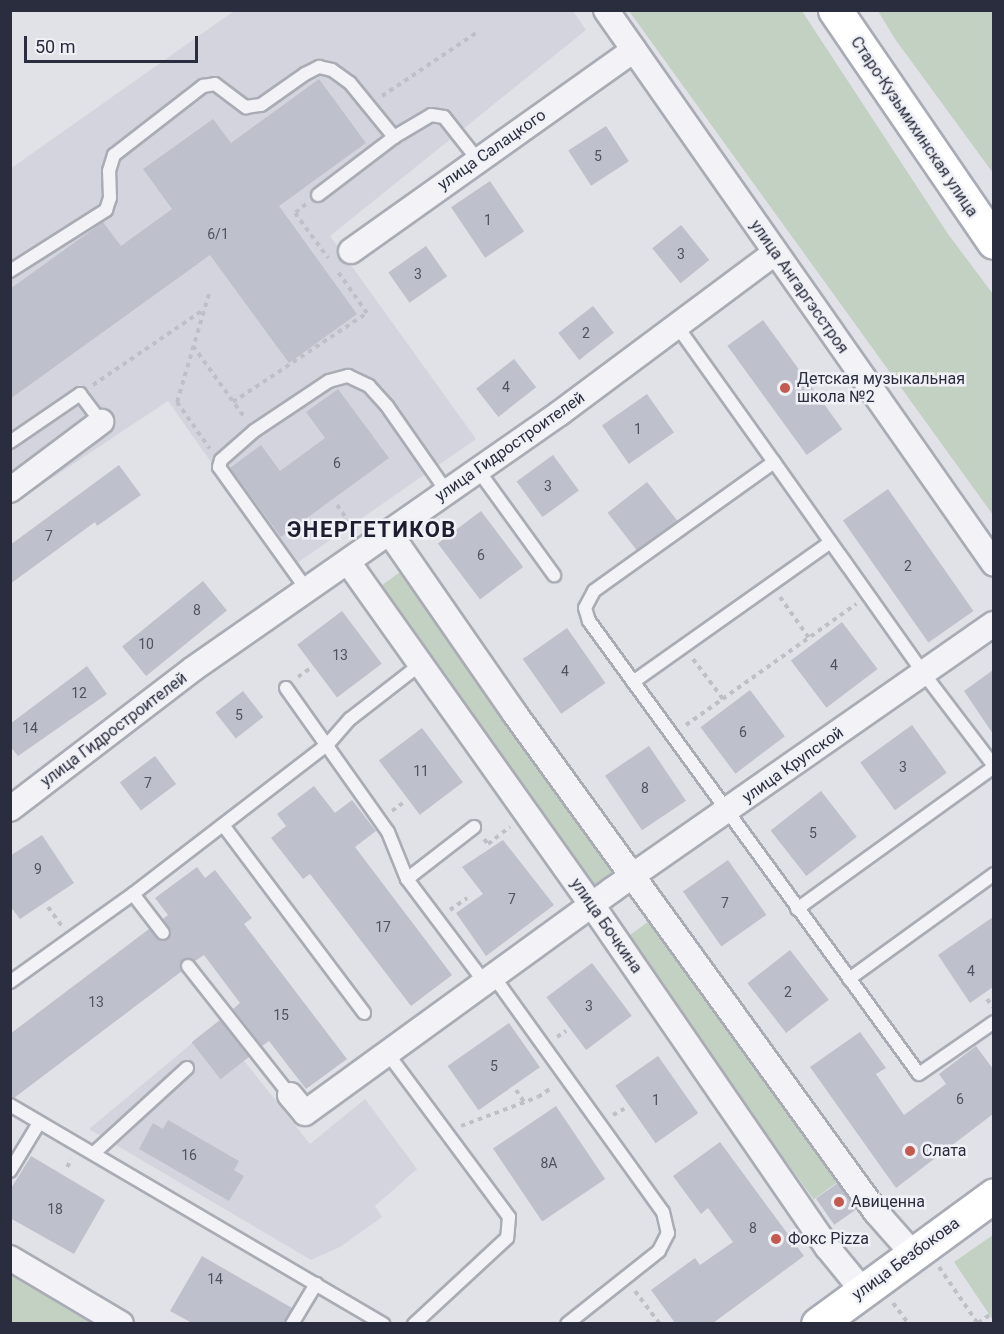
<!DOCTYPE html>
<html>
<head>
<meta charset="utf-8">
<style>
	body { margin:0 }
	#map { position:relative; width:1004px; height:1334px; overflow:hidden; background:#e1e2e8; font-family:Roboto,sans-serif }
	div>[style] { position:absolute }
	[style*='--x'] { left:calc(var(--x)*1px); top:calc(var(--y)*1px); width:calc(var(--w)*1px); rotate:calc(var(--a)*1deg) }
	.built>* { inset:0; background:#d3d4dd }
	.green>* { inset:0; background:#c3d1c2; transform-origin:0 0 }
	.building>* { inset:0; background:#bec0cb; transform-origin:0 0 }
	.path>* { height:4px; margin-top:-2px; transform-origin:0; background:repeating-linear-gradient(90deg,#bfc0c7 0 4.5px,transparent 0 9px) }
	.roads { filter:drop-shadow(2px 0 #aaacb5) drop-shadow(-2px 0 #aaacb5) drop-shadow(0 2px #aaacb5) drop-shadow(0 -2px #aaacb5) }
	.service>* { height:12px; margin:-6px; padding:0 6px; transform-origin:6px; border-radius:6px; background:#f3f3f7 }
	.minor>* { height:24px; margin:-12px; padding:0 12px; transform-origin:12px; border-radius:12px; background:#f3f3f7 }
	.secondary>* { height:33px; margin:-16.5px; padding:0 16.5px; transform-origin:16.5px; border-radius:16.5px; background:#fff }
	.dots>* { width:16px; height:16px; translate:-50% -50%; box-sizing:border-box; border:3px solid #f0f1f6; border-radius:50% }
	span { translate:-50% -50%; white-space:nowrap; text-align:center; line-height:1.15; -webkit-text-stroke:5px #f0f1f6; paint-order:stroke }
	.number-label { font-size:14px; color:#4f5261 }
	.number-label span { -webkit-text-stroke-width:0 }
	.street-label { font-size:16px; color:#2a2d3e }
	.poi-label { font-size:16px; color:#2a2d3e }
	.left { translate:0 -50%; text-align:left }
	.district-label { font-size:22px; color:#1c1e2f; font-weight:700; letter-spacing:1.5px }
	.frame { position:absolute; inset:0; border:12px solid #2a2d3e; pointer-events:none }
	.scale { position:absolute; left:24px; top:36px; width:174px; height:27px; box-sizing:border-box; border:3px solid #2a2d3e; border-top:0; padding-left:8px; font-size:18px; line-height:21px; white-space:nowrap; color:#2a2d3e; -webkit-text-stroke:4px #f0f1f6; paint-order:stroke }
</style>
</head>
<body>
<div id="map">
	<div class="built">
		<div style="clip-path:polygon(234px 11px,573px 11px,586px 30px,330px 236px,476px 439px,287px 570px,168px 401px,16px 502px,10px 495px,10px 169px)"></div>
		<div style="clip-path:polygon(215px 1024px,310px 1144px,365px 1099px,417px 1169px,375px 1206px,382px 1217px,340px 1247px,311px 1260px,89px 1129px)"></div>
	</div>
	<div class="green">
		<div style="clip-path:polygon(629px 11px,802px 11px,948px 234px,993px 294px,993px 515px)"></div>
		<div style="clip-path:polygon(878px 11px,993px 11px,993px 173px,895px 39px)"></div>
		<div style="left:407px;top:567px;width:370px;height:40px;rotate:54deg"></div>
		<div style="left:656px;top:916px;width:322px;height:39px;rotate:54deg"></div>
		<div style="clip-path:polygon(993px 1235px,993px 1320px,954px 1262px)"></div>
		<div style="clip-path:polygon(11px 1258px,123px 1323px,11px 1323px)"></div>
	</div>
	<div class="building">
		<div style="clip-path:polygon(319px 79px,366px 143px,279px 206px,357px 314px,289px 363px,210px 255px,10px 399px,10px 289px,103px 222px,121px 246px,172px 209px,143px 169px,213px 119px,231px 143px)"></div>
		<div style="left:606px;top:126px;width:42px;height:45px;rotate:57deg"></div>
		<div style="left:490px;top:181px;width:61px;height:47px;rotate:56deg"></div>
		<div style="left:681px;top:225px;width:45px;height:37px;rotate:51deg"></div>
		<div style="left:426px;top:246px;width:37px;height:46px;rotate:55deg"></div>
		<div style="left:593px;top:306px;width:34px;height:44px;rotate:52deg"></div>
		<div style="left:763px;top:320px;width:135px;height:44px;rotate:54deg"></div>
		<div style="left:514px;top:359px;width:36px;height:48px;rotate:52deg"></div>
		<div style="clip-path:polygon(338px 389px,389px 458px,281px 537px,230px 468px,261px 445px,280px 471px,325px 438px,306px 412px)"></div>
		<div style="left:647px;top:394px;width:47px;height:55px;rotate:55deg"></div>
		<div style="left:553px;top:455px;width:44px;height:45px;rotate:54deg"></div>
		<div style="clip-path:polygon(119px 465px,141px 495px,97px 526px,95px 522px,10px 584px,10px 545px)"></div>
		<div style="left:647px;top:482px;width:49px;height:50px;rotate:52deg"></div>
		<div style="left:888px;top:489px;width:149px;height:55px;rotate:55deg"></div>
		<div style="left:481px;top:511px;width:70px;height:54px;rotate:53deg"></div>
		<div style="left:203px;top:581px;width:38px;height:104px;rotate:51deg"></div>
		<div style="left:342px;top:611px;width:66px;height:56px;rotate:53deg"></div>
		<div style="left:842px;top:622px;width:59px;height:64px;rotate:53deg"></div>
		<div style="left:567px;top:628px;width:67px;height:54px;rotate:55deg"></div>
		<div style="clip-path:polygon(87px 666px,107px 694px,18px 756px,10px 746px,10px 724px)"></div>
		<div style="clip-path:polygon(993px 670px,993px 734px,964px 691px)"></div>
		<div style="left:750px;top:690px;width:58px;height:62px;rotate:53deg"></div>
		<div style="left:243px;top:691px;width:33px;height:35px;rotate:52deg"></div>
		<div style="left:912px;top:725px;width:59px;height:64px;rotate:54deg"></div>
		<div style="left:422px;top:728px;width:68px;height:54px;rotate:53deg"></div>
		<div style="left:649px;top:746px;width:66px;height:53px;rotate:56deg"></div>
		<div style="left:155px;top:756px;width:35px;height:44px;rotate:53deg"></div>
		<div style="clip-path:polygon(314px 786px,335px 813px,352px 800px,376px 831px,355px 847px,452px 975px,411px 1006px,310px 874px,303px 879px,271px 838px,286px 826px,277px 814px)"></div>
		<div style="left:821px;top:791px;width:58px;height:64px;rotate:52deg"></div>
		<div style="clip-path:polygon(42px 835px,74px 883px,20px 919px,10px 906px,10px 856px)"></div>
		<div style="clip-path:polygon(503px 840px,554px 905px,486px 956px,456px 913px,483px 894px,462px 867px)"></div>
		<div style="left:728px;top:860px;width:67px;height:55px;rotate:55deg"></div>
		<div style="clip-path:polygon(197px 867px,205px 878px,215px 870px,252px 918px,244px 924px,347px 1059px,306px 1089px,269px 1041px,262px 1046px,233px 1009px,240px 1003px,204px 955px,195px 961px,183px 959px,182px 971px,14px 1098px,10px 1097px,10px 1034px,149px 929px,159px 940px,168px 939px,171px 931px,163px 919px,168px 915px,155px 898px)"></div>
		<div style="clip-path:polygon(993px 917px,993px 987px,970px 1003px,938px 955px)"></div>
		<div style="left:790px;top:950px;width:63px;height:54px;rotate:52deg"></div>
		<div style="left:592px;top:963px;width:66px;height:57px;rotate:53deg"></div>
		<div style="left:220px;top:1020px;width:47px;height:36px;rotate:52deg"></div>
		<div style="left:509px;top:1023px;width:54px;height:75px;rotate:55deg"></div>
		<div style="clip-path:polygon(860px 1032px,886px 1068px,876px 1074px,904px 1115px,946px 1084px,939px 1074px,976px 1046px,993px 1069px,993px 1114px,896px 1188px,810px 1067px)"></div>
		<div style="left:658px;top:1056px;width:70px;height:52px;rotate:55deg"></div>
		<div style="left:556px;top:1106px;width:88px;height:76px;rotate:56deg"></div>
		<div style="clip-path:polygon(168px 1120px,239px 1161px,234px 1170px,244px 1176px,229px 1201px,139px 1149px,153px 1123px,163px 1129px)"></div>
		<div style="clip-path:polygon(720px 1142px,804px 1256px,713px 1323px,675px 1323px,651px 1290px,695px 1258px,700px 1265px,733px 1242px,708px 1208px,701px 1214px,673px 1176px)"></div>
		<div style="clip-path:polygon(31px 1156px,105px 1200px,74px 1254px,10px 1218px,10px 1190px)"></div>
		<div style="left:838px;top:1183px;width:32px;height:27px;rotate:55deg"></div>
		<div style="clip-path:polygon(202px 1256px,292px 1308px,284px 1323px,192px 1323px,170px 1311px)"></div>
	</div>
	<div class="path">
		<div style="--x:382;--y:96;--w:117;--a:-33.8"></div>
		<div style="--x:306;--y:204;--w:14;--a:141"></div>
		<div style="--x:295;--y:213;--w:56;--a:53.7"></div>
		<div style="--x:209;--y:294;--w:113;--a:106.5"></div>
		<div style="--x:177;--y:402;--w:57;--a:54.9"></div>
		<div style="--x:193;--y:346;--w:89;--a:54.2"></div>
		<div style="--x:93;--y:385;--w:133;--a:-34.3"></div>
		<div style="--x:233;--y:402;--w:161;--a:-33.6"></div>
		<div style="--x:367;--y:313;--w:54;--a:-125.2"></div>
		<div style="--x:337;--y:505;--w:29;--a:55"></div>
		<div style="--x:780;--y:597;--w:50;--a:54.7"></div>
		<div style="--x:693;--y:659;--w:50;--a:53.1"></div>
		<div style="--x:298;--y:677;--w:14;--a:-36"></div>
		<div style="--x:686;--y:725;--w:209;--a:-35.4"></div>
		<div style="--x:392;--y:811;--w:15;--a:-37"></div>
		<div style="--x:484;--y:839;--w:6;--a:51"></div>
		<div style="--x:488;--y:844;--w:28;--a:-38"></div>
		<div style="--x:48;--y:907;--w:24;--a:54"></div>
		<div style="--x:450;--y:910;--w:21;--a:-35"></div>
		<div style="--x:987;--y:999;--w:10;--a:53"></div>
		<div style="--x:557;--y:1037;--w:11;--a:-34"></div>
		<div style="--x:516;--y:1090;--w:14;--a:56"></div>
		<div style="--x:613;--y:1115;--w:13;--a:-29"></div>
		<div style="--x:461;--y:1126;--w:82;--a:-20.6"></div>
		<div style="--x:538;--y:1097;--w:18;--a:-34"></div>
		<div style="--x:67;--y:1167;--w:9;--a:-58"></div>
		<div style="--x:939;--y:1267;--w:69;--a:55.6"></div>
		<div style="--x:635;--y:1291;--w:41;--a:52.9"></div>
		<div style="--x:893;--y:1303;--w:26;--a:53"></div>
		<div style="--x:978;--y:1323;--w:19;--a:-35"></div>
	</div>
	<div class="roads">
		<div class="service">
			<div style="--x:318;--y:195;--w:96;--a:-37.3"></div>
			<div style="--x:10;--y:271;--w:114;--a:-32.4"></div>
			<div style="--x:106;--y:210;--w:13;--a:-72"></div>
			<div style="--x:110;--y:198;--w:27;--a:-92"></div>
			<div style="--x:109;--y:171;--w:17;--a:-73"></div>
			<div style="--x:114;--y:155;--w:113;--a:-37.8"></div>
			<div style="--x:203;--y:86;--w:12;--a:-9"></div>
			<div style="--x:215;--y:84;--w:39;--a:37"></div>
			<div style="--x:246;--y:107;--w:15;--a:-8"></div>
			<div style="--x:261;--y:105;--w:54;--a:-35.2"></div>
			<div style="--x:305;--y:74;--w:16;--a:-27"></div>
			<div style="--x:319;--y:67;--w:13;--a:13"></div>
			<div style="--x:332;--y:70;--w:22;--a:36"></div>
			<div style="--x:350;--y:83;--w:70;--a:50.8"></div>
			<div style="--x:394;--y:137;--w:43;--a:-30.7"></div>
			<div style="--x:431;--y:115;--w:13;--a:9"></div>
			<div style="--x:444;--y:117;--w:55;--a:51.7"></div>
			<div style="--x:677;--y:326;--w:167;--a:54.5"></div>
			<div style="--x:774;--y:462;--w:221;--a:144.4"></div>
			<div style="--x:594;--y:591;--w:19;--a:118"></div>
			<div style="--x:585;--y:608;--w:14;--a:73"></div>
			<div style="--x:589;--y:621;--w:560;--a:53.93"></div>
			<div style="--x:919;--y:1074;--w:91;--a:-34.7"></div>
			<div style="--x:10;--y:442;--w:85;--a:-34.4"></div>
			<div style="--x:80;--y:394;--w:35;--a:53"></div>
			<div style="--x:774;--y:462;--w:260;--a:54.7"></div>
			<div style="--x:924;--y:674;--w:116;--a:52.7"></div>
			<div style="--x:478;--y:470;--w:130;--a:54.1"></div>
			<div style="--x:307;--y:590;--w:151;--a:-125.6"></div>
			<div style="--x:219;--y:467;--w:7;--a:-74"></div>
			<div style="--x:221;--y:460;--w:44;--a:-41.3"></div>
			<div style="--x:254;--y:431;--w:90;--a:-33.7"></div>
			<div style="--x:329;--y:381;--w:20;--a:-15"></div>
			<div style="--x:348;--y:376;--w:23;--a:25"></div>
			<div style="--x:369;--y:386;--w:27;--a:48"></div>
			<div style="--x:387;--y:406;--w:105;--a:55.1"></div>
			<div style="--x:633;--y:682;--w:242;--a:-35.3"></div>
			<div style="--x:286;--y:688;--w:176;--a:54.7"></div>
			<div style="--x:388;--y:832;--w:51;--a:68"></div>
			<div style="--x:407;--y:879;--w:130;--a:53.1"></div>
			<div style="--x:223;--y:825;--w:235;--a:53.1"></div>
			<div style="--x:407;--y:879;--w:85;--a:-37.8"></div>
			<div style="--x:133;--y:894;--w:49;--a:52.4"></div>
			<div style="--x:797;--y:909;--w:243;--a:-35.8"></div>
			<div style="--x:188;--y:966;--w:164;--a:51.7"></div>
			<div style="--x:494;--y:977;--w:289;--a:54.3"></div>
			<div style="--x:663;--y:1212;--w:22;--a:77"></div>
			<div style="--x:668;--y:1233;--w:20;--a:117"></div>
			<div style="--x:659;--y:1251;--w:117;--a:141.6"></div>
			<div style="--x:849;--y:979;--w:179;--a:-35.9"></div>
			<div style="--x:10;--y:982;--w:151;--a:-35.6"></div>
			<div style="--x:133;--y:894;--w:246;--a:-37.6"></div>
			<div style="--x:328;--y:744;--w:33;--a:-49"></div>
			<div style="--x:350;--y:719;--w:90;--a:-37.8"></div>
			<div style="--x:388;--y:1054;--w:203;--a:53.4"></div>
			<div style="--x:509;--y:1217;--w:21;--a:95"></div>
			<div style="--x:507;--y:1238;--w:127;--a:137.2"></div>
			<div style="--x:10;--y:1105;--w:433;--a:30.4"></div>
			<div style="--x:94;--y:1153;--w:126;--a:-42.4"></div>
			<div style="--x:10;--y:1171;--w:56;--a:-58.9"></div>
			<div style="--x:292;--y:1324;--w:47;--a:-59"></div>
		</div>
		<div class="minor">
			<div style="--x:606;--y:10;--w:676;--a:54.99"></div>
			<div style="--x:351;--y:251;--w:347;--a:-35.4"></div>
			<div style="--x:10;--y:490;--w:114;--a:-36.8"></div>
			<div style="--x:389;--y:532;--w:221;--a:55.3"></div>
			<div style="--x:515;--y:714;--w:615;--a:54.06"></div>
			<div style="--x:876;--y:1212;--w:56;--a:48.6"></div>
			<div style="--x:348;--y:562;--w:421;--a:54.6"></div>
			<div style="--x:592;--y:905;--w:415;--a:55.5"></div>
			<div style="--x:827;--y:1247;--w:57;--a:50.7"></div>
			<div style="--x:10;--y:809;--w:230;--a:-37.4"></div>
			<div style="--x:193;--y:669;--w:447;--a:-34.9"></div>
			<div style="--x:560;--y:413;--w:268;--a:-36.7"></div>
			<div style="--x:290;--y:1095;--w:23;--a:50"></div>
			<div style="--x:305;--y:1113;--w:379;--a:-36"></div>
			<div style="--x:612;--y:890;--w:465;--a:-34.9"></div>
			<div style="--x:10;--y:1258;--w:129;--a:30.7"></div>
		</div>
		<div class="secondary">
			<div style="--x:835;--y:10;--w:281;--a:55.6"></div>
			<div style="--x:818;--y:1324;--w:218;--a:-36.2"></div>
		</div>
	</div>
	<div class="dots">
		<div style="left:785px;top:388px;background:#c4594f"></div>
		<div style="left:910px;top:1151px;background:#c4594f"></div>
		<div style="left:839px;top:1202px;background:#c4594f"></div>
		<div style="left:776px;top:1239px;background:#c4594f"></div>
	</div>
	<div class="number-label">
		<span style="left:598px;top:156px">5</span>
		<span style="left:488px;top:220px">1</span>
		<span style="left:218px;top:234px">6/1</span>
		<span style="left:681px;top:254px">3</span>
		<span style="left:418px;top:274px">3</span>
		<span style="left:586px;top:333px">2</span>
		<span style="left:506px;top:387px">4</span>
		<span style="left:638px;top:429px">1</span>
		<span style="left:337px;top:463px">6</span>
		<span style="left:548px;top:486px">3</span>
		<span style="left:49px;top:536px">7</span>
		<span style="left:481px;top:555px">6</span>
		<span style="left:908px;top:566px">2</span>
		<span style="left:197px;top:610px">8</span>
		<span style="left:146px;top:644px">10</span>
		<span style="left:340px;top:655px">13</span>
		<span style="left:834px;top:665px">4</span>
		<span style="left:565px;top:671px">4</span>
		<span style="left:79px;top:693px">12</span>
		<span style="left:239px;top:715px">5</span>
		<span style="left:30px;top:728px">14</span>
		<span style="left:743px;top:732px">6</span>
		<span style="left:903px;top:767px">3</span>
		<span style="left:421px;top:771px">11</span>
		<span style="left:148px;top:783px">7</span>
		<span style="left:645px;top:788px">8</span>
		<span style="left:813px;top:833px">5</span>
		<span style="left:38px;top:869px">9</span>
		<span style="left:512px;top:899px">7</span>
		<span style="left:725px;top:903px">7</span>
		<span style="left:383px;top:927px">17</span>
		<span style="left:971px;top:971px">4</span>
		<span style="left:788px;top:992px">2</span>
		<span style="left:96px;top:1002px">13</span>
		<span style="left:589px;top:1006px">3</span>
		<span style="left:281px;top:1015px">15</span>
		<span style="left:494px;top:1066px">5</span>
		<span style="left:960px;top:1099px">6</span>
		<span style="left:656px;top:1100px">1</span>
		<span style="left:189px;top:1155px">16</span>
		<span style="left:549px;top:1163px">8А</span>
		<span style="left:55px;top:1209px">18</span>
		<span style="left:753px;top:1228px">8</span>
		<span style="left:215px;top:1279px">14</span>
	</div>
	<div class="street-label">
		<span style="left:914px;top:127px;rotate:56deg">Старо-Кузьмихинская улица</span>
		<span style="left:492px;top:150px;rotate:-35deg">улица Салацкого</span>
		<span style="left:799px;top:287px;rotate:55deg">улица Ангаргэсстроя</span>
		<span style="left:510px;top:447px;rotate:-35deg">улица Гидростроителей</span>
		<span style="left:114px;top:730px;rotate:-37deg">улица Гидростроителей</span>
		<span style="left:793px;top:765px;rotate:-35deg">улица Крупской</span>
		<span style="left:606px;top:926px;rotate:55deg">улица Бочкина</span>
		<span style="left:906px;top:1259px;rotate:-36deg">улица Безбокова</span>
	</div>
	<div class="poi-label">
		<span class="left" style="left:797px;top:388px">Детская музыкальная<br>школа №2</span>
		<span class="left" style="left:922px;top:1151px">Слата</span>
		<span class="left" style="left:851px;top:1202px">Авиценна</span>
		<span class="left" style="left:788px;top:1239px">Фокс Pizza</span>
	</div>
	<div class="district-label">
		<span style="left:372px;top:530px">ЭНЕРГЕТИКОВ</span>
	</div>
	<div class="frame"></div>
	<div class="scale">50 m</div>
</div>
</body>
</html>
